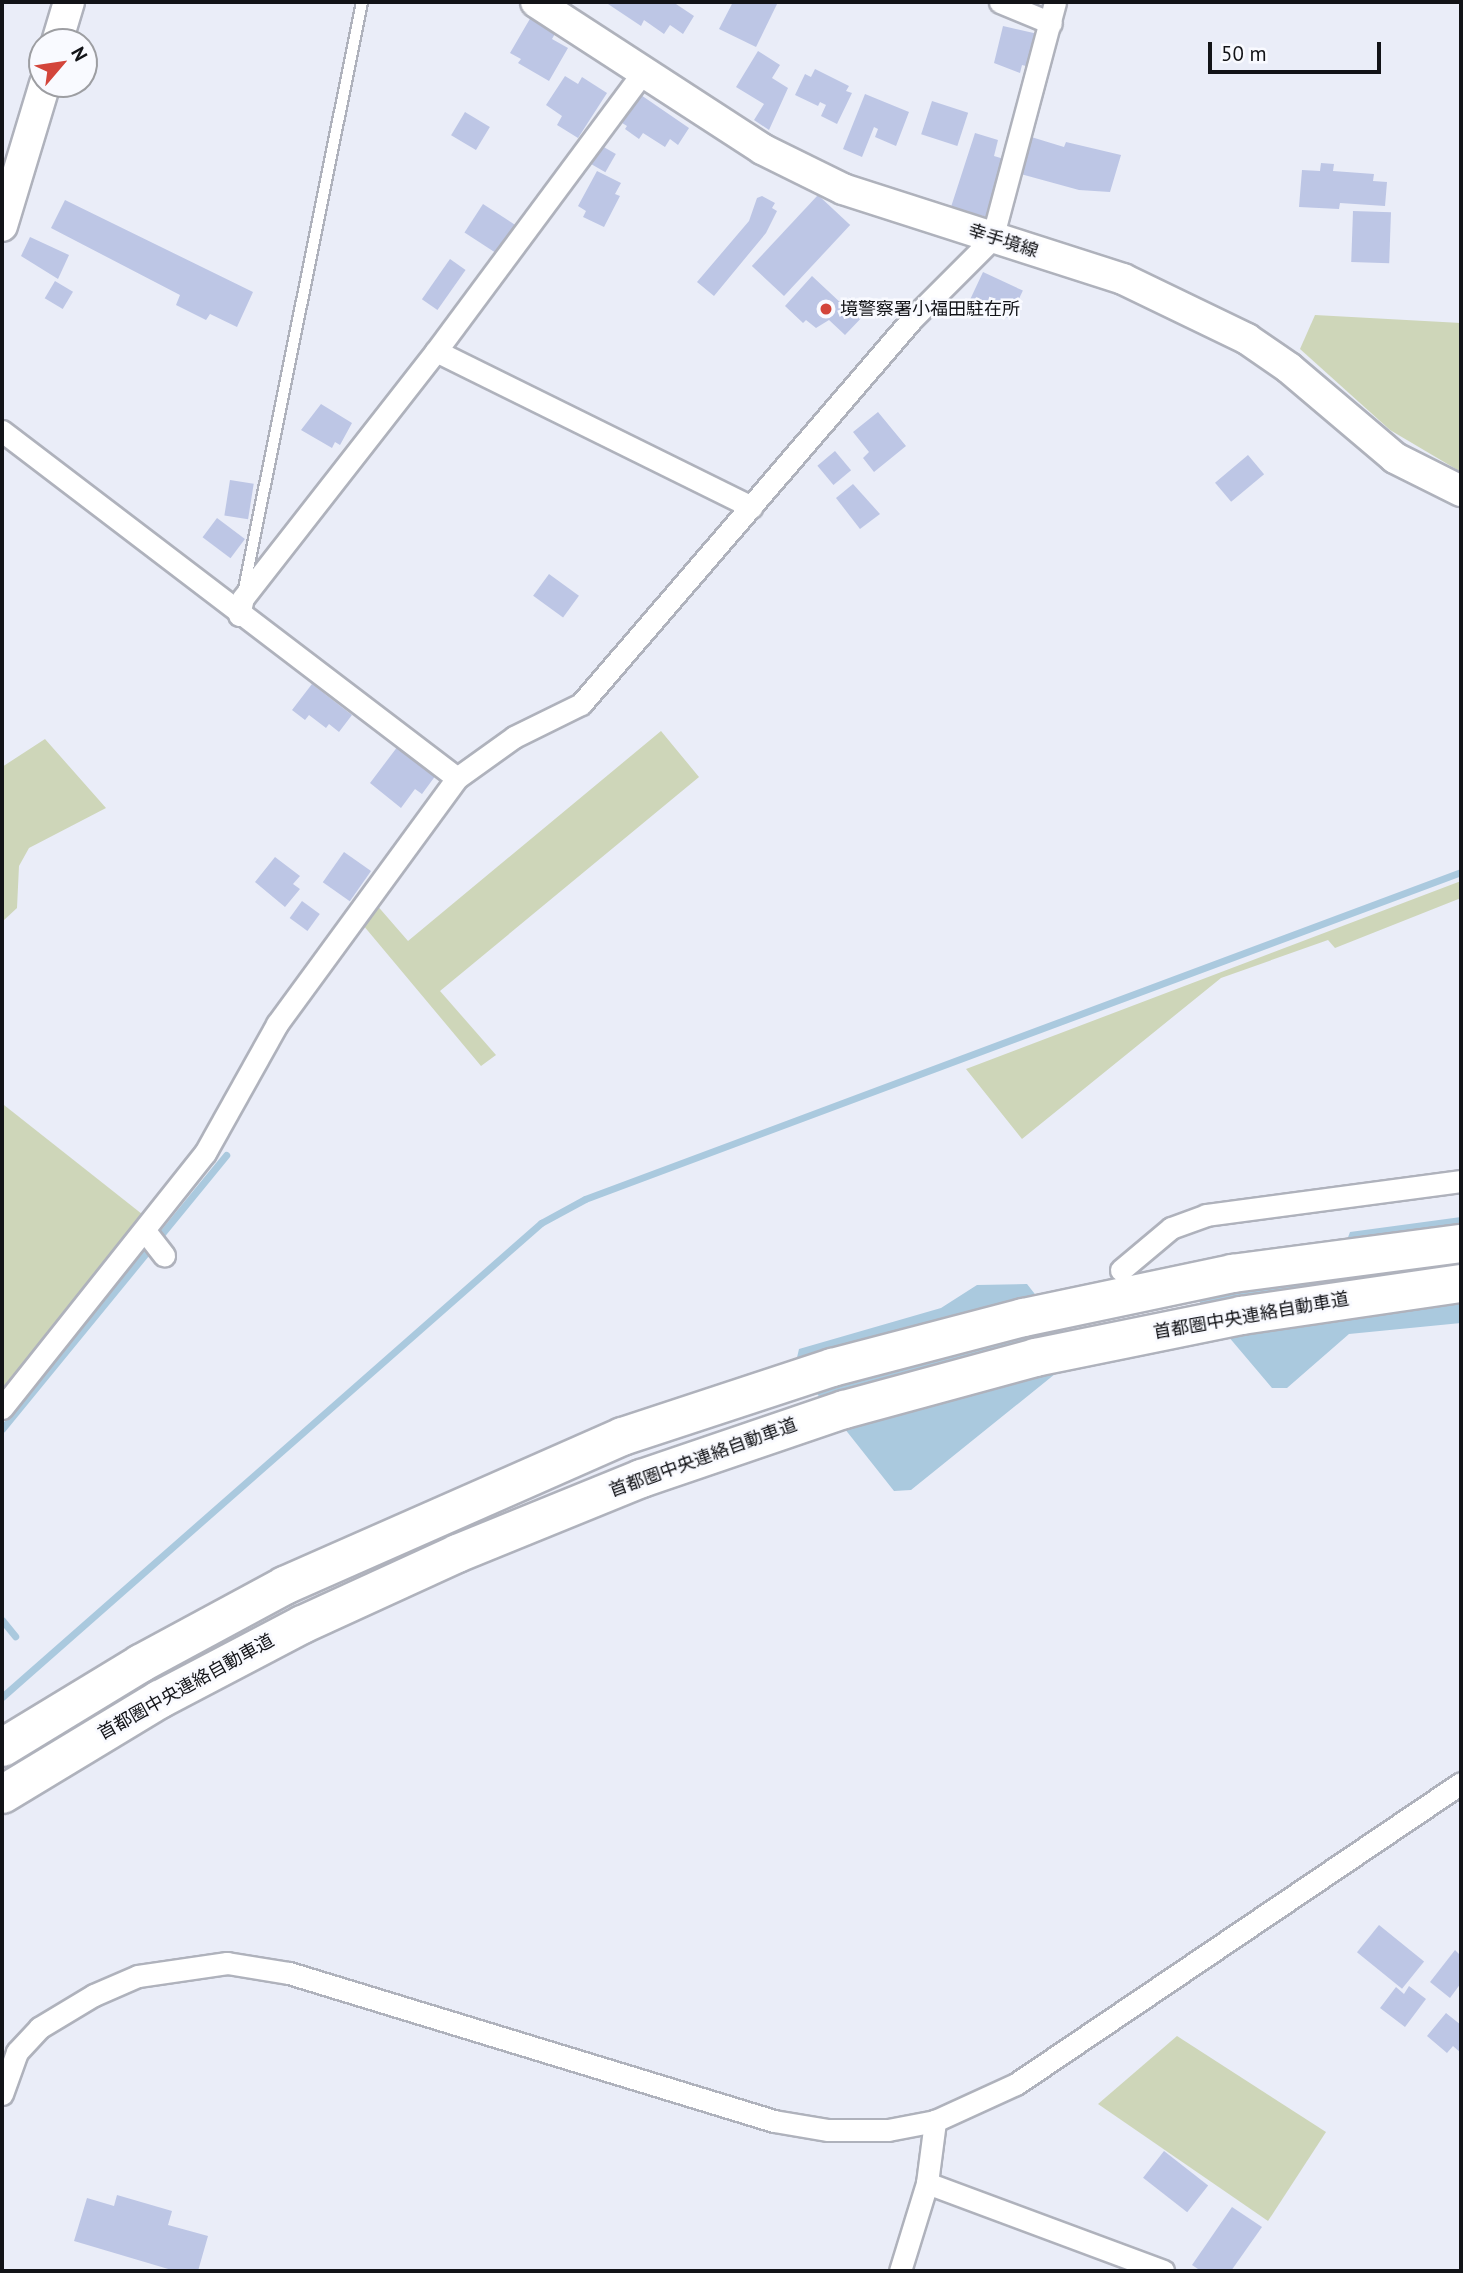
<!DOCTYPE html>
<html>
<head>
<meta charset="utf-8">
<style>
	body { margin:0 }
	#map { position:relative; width:1463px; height:2273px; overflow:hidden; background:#eaedf8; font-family:"PT Sans","Noto Sans JP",sans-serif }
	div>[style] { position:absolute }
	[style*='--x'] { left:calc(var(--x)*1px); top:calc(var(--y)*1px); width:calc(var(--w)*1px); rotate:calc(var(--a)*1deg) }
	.green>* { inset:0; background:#ced6b9 }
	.water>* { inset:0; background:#aac9de }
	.stream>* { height:7px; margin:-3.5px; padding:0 3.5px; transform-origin:3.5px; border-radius:3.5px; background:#aac9de }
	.building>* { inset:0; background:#bdc6e5; transform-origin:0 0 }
	.roads { filter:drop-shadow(2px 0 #afb2bc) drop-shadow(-2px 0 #afb2bc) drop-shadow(0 2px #afb2bc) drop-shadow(0 -2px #afb2bc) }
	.lane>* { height:10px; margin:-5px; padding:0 5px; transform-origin:5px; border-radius:5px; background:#fff }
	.street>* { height:21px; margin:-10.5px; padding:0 10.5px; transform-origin:10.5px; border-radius:10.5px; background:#fff }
	.secondary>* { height:30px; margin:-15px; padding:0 15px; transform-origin:15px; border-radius:15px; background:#fff }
	.highway>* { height:37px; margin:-18.5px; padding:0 18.5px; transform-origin:18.5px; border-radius:18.5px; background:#fff }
	.dots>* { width:19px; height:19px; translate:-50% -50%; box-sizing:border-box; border:4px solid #f9faff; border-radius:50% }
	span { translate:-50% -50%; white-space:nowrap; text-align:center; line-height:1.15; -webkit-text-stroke:5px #f9faff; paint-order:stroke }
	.street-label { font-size:18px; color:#121317 }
	.poi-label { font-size:18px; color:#121317 }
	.left { translate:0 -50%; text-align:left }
	.frame { position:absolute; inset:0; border:4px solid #121317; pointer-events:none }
	.north { position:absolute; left:28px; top:28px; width:70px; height:70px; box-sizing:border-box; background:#f9faff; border:2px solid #9d9ea2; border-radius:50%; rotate:61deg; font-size:19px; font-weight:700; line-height:28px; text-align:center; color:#121317 }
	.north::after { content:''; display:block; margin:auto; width:24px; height:32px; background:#d3453b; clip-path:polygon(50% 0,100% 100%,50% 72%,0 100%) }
	.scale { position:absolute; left:1208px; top:42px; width:173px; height:32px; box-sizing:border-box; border:4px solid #121317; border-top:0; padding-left:9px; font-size:21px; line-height:24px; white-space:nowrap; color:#121317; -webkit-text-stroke:5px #f9faff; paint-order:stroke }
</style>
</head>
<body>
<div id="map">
	<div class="green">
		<div style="clip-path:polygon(1315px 315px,1461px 323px,1461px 472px,1390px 430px,1300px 349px)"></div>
		<div style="clip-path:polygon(661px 731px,699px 777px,440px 991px,496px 1055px,481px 1066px,363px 925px,375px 903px,408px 941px)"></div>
		<div style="clip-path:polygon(45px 739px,106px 808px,29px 848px,19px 866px,17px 908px,3px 921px,2px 767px)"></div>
		<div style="clip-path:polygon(1461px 881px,1461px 898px,1335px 948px,1328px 940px,1221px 978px,1022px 1139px,966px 1069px)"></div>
		<div style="clip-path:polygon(4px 1105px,147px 1218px,2px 1395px,2px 1107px)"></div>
		<div style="clip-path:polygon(1177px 2036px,1326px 2132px,1268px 2221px,1098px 2104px)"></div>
	</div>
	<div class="water">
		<div style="clip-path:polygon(1461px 1217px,1461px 1323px,1349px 1334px,1287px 1388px,1272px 1388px,1200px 1303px,1200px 1289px,1344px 1248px,1350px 1232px)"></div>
		<div style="clip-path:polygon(1027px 1284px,1081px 1353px,911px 1490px,894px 1491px,795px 1366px,799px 1349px,941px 1308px,977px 1285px)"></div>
	</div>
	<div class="stream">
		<div style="--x:2;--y:1429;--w:354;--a:-50.7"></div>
		<div style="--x:2;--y:1620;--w:21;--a:51"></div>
		<div style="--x:2;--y:1697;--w:718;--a:-41.33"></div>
		<div style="--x:541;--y:1223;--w:50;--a:-28.6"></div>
		<div style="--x:585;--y:1199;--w:935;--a:-20.47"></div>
	</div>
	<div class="building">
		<div style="clip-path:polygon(605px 2px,673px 2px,694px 16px,683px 34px,670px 25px,664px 34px,644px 20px,641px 26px)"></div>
		<div style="clip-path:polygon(733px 2px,778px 2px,756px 47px,719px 29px)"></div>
		<div style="clip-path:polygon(531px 17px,556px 32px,552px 39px,568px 48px,549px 81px,518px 63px,521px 59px,510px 53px)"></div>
		<div style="clip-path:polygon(1003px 26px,1038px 34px,1030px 67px,1022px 65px,1020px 73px,994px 63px)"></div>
		<div style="clip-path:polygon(758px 51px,780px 65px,772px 78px,788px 88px,769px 130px,754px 120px,764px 104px,736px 87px)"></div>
		<div style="clip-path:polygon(815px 69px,849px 86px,846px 91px,852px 93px,837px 124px,821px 116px,826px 105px,820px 102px,818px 106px,795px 95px,805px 74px,811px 77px)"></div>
		<div style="clip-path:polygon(565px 76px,578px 84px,582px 77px,607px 93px,578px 138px,557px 125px,562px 116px,546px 105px)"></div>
		<div style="clip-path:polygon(638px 93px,689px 128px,678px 145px,670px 139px,665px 147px,643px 133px,639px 139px,625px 129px,627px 126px,619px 121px)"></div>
		<div style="clip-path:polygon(865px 94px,909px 112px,896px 146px,875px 137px,878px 129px,874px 127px,862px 157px,843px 149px)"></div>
		<div style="left:932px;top:101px;width:38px;height:35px;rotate:18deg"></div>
		<div style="left:465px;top:112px;width:29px;height:27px;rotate:31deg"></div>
		<div style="clip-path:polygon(975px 133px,998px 140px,994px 156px,1004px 159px,987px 217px,951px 207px)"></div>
		<div style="clip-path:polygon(1028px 136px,1064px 147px,1066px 142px,1121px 155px,1110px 192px,1079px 190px,1017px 173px)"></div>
		<div style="left:602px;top:146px;width:16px;height:21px;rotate:30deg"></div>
		<div style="clip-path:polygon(1321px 163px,1334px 164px,1333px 171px,1374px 174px,1373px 181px,1387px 182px,1385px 206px,1340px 203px,1339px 209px,1299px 207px,1302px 170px,1320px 171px)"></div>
		<div style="clip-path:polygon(597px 171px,621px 183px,615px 194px,620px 196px,604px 227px,583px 217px,586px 211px,578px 206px)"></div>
		<div style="left:818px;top:195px;width:44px;height:97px;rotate:43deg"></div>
		<div style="clip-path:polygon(762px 196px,775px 203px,772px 208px,777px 211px,766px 233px,714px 296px,697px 282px,749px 221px,757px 198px)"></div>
		<div style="clip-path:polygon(65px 200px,253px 292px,237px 327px,210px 314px,206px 320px,176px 305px,180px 295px,51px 228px)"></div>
		<div style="left:483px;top:204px;width:38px;height:34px;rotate:33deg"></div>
		<div style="left:1353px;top:211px;width:38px;height:51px;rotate:2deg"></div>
		<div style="clip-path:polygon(30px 237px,69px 255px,58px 279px,21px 256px)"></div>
		<div style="left:450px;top:259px;width:19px;height:49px;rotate:35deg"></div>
		<div style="left:983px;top:272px;width:44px;height:31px;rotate:25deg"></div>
		<div style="clip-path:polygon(812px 276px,843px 305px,850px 297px,867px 312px,845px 335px,829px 320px,816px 328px,806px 320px,803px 323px,785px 306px)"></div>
		<div style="left:55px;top:281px;width:21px;height:20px;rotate:31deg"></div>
		<div style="clip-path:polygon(321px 404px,352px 423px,340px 445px,335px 442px,332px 448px,301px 430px)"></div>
		<div style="clip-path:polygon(878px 412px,906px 446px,874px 472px,863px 458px,869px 452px,853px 432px)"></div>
		<div style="left:835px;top:451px;width:25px;height:23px;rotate:50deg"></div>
		<div style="left:1248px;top:455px;width:25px;height:43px;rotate:50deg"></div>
		<div style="left:230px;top:480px;width:24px;height:36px;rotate:9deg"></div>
		<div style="clip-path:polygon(853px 484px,880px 514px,860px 529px,836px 498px)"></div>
		<div style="left:217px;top:518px;width:35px;height:24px;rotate:37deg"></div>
		<div style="left:549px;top:574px;width:37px;height:27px;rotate:36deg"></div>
		<div style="clip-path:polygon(312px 684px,352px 715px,339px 732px,329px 724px,326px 728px,309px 715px,305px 720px,292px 710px)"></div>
		<div style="clip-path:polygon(398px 746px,436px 775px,422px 794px,415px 789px,401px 808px,370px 783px)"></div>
		<div style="left:344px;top:852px;width:33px;height:37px;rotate:35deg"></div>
		<div style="clip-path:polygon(275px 857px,300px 876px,293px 884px,300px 889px,285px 907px,255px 882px)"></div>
		<div style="left:302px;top:901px;width:22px;height:21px;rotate:36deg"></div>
		<div style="left:1379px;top:1925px;width:58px;height:35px;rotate:39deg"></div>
		<div style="clip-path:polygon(1455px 1950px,1461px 1956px,1461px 1983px,1450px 1998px,1430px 1982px)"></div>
		<div style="clip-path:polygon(1409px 1986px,1426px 1999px,1405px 2027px,1380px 2008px,1396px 1987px,1404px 1994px)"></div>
		<div style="clip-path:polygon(1446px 2013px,1461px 2025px,1461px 2053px,1453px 2046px,1447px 2053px,1427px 2036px)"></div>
		<div style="left:1164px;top:2151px;width:56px;height:34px;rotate:38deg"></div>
		<div style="clip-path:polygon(117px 2195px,172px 2211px,168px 2225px,208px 2236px,198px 2271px,175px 2271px,74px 2241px,87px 2198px,114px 2206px)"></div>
		<div style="clip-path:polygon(1232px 2207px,1262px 2227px,1231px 2271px,1201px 2271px,1192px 2265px)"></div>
	</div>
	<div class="roads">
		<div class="lane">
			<div style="--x:244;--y:589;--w:599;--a:-78.63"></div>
		</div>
		<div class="street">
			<div style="--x:1000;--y:2;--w:55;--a:22.4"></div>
			<div style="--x:436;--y:351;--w:352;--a:26.3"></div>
			<div style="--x:2;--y:431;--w:572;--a:37.33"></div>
			<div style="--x:239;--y:615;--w:17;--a:-77"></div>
			<div style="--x:243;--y:598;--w:313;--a:-52"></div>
			<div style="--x:436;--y:351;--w:345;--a:-53.4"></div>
			<div style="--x:145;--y:1231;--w:31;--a:52"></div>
			<div style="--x:1121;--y:1270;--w:65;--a:-40"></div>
			<div style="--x:1171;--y:1228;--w:37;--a:-20"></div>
			<div style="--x:1206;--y:1215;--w:257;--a:-7.6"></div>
			<div style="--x:2;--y:1408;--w:326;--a:-51.5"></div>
			<div style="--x:205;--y:1153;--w:148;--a:-60.8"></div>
			<div style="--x:277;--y:1024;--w:305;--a:-53.8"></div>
			<div style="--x:457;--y:778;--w:70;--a:-35.7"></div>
			<div style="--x:514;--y:737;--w:75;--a:-26.2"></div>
			<div style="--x:581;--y:704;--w:508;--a:-49.31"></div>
			<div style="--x:912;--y:319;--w:113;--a:-45"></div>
			<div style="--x:992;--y:239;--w:245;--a:-75.1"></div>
			<div style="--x:2;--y:2094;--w:45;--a:-70.3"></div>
			<div style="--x:17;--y:2052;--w:33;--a:-47"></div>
			<div style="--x:39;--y:2028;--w:64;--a:-31"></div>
			<div style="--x:94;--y:1995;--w:48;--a:-23.4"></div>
			<div style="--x:138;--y:1976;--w:90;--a:-8.3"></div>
			<div style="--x:227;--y:1963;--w:63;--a:9.2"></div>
			<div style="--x:289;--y:1973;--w:507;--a:16.97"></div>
			<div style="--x:774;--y:2121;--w:55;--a:9.5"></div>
			<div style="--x:828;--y:2130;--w:60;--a:0"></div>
			<div style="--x:888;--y:2130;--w:48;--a:-10.8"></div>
			<div style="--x:927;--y:2183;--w:252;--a:20.4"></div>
			<div style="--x:900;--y:2271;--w:92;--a:-72.9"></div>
			<div style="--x:927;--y:2183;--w:63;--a:-82.6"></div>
			<div style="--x:935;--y:2121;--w:89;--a:-24.6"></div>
			<div style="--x:1016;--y:2084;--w:537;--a:-34.07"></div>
		</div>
		<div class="secondary">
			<div style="--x:536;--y:2;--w:270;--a:33"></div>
			<div style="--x:762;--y:149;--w:90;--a:26.3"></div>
			<div style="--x:843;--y:189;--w:294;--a:17.8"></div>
			<div style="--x:1123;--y:279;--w:138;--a:25.8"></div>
			<div style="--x:1247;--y:339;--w:51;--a:34.6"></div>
			<div style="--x:1289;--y:368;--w:139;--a:40.3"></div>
			<div style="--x:1395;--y:458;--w:74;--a:26.6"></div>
			<div style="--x:57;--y:42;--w:42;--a:-73.3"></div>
			<div style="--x:2;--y:226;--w:148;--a:-73.2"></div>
		</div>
		<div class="highway">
			<div style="--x:2;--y:1747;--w:162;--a:-31.3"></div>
			<div style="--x:140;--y:1663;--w:164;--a:-28.4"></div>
			<div style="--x:284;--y:1585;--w:369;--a:-23.8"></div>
			<div style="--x:622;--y:1436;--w:221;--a:-18.2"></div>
			<div style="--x:832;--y:1367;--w:197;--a:-14.7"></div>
			<div style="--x:1023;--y:1317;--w:214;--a:-11.9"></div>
			<div style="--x:1232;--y:1273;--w:231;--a:-7.5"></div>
			<div style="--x:2;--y:1794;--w:184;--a:-31.2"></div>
			<div style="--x:159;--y:1699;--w:161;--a:-27.7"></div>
			<div style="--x:302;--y:1624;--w:170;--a:-24.6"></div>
			<div style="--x:457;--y:1553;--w:199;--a:-22.2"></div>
			<div style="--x:641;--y:1478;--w:214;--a:-18.8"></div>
			<div style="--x:844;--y:1409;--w:198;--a:-15.2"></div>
			<div style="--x:1035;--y:1357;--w:210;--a:-11.5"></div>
			<div style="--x:1241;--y:1315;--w:222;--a:-8.3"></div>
		</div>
	</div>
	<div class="dots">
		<div style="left:826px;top:309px;background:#d3453b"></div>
	</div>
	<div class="street-label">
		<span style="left:1003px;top:241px;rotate:18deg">幸手境線</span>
		<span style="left:1251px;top:1316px;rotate:-10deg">首都圏中央連絡自動車道</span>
		<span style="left:703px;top:1458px;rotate:-20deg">首都圏中央連絡自動車道</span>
		<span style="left:186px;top:1687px;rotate:-29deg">首都圏中央連絡自動車道</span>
	</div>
	<div class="poi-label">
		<span class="left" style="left:840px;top:309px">境警察署小福田駐在所</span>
	</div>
	<div class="frame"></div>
	<div class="north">N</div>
	<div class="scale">50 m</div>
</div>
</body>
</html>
